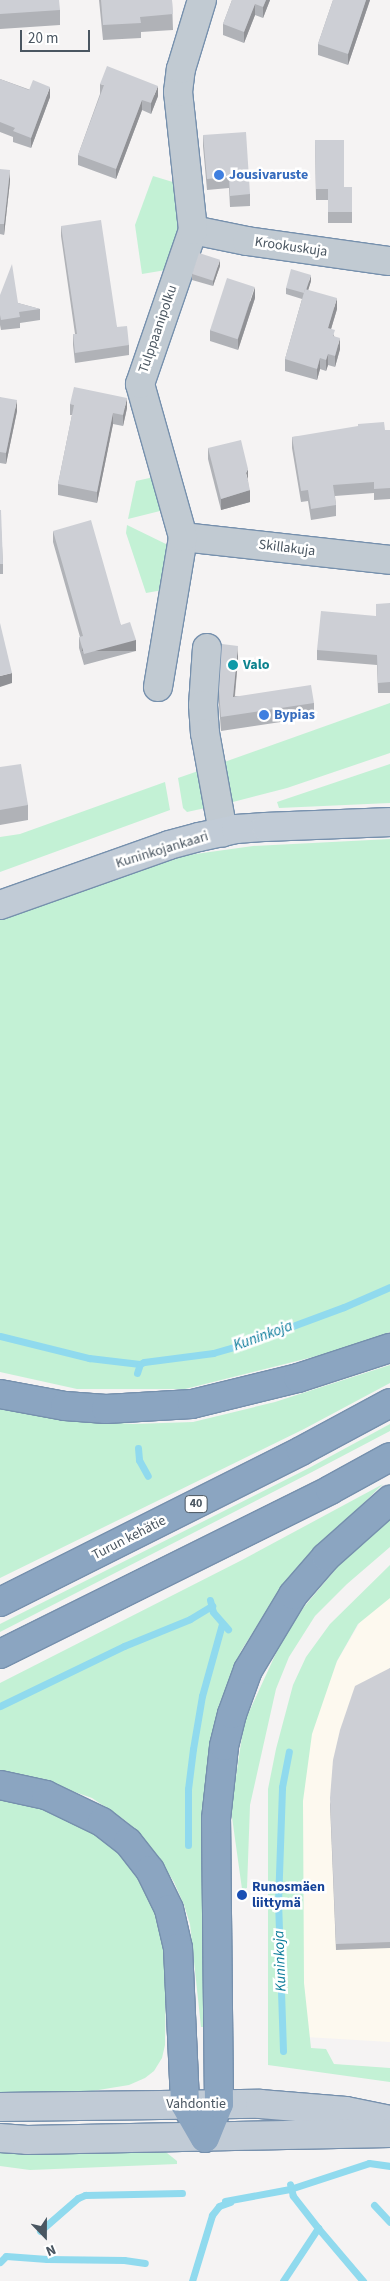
<!DOCTYPE html>
<html>
<head>
<meta charset="utf-8">
<style>
	body { margin:0 }
	#map { position:relative; width:390px; height:2281px; overflow:hidden; background:#f5f3f3; font-family:"Source Sans 3",sans-serif }
	div>[style] { position:absolute }
	[style*='--x'] { left:calc(var(--x)*1px); top:calc(var(--y)*1px); width:calc(var(--w)*1px); rotate:calc(var(--a)*1deg) }
	.commercial>* { inset:0; background:#fdf9ef }
	.green>* { inset:0; background:#c3f1d5 }
	.stream>* { height:7px; margin:-3.5px; padding:0 3.5px; transform-origin:3.5px; border-radius:3.5px; background:#90daee }
	.roads { filter:drop-shadow(1px 0 #7690ad) drop-shadow(-1px 0 #7690ad) drop-shadow(0 1px #7690ad) drop-shadow(0 -1px #7690ad) }
	.street>* { height:28px; margin:-14px; padding:0 14px; transform-origin:14px; border-radius:14px; background:#c1cad2 }
	.secondary>* { height:28px; margin:-14px; padding:0 14px; transform-origin:14px; border-radius:14px; background:#c1cbd6 }
	.highway>* { height:28px; margin:-14px; padding:0 14px; transform-origin:14px; border-radius:14px; background:#8ba5c1 }
	.wall>* { inset:0; background:#b0b2b7 }
	.shaded-wall>* { inset:0; background:#909195; transform-origin:0 0 }
	.building>* { inset:0; background:#cdcfd5; transform-origin:0 0 }
	.dots>* { width:14px; height:14px; translate:-50% -50%; box-sizing:border-box; border:2px solid #fff; border-radius:50% }
	span { translate:-50% -50%; white-space:nowrap; text-align:center; line-height:1.15; -webkit-text-stroke:5px #fff; paint-order:stroke }
	.shield-label span { padding:1px 4px; background:#fff; border:1px solid; border-radius:4px; -webkit-text-stroke-width:0 }
	.shield-label { font-size:12px; color:#4a5661; font-weight:700 }
	.shop-label { font-size:14px; color:#366cbe; font-weight:700 }
	.left { translate:0 -50%; text-align:left }
	.street-label { font-size:14px; color:#4a5661 }
	.culture-label { font-size:14px; color:#0d838f; font-weight:700 }
	.transit-label { font-size:14px; color:#164399; font-weight:700 }
	.water-label { font-size:15px; color:#0c7c9b; font-style:italic }
	.north { position:absolute; left:20px; top:2211px; width:50px; height:50px; -webkit-text-stroke:4px #fff; paint-order:stroke; rotate:158deg; font-size:14px; font-weight:700; line-height:20px; text-align:center; color:#4a5661 }
	.north::after { content:''; display:block; margin:auto; width:18px; height:22px; background:#4a5661; clip-path:polygon(50% 0,100% 100%,50% 72%,0 100%) }
	.scale { position:absolute; left:20px; top:30px; width:70px; height:22px; box-sizing:border-box; border:2px solid #4a5661; border-top:0; padding-left:6px; font-size:15px; line-height:18px; white-space:nowrap; color:#4a5661; -webkit-text-stroke:4px #fff; paint-order:stroke }
</style>
</head>
<body>
<div id="map">
	<div class="commercial">
		<div style="clip-path:polygon(390px 1589px,390px 2042px,306px 2037px,297px 1838px,300px 1771px,328px 1677px,362px 1619px)"></div>
	</div>
	<div class="green">
		<div style="clip-path:polygon(153px 176px,176px 183px,182px 226px,166px 270px,142px 274px,135px 225px)"></div>
		<div style="clip-path:polygon(154px 477px,164px 510px,128px 519px,136px 481px)"></div>
		<div style="clip-path:polygon(127px 525px,168px 545px,163px 590px,146px 593px,126px 533px)"></div>
		<div style="clip-path:polygon(390px 703px,390px 753px,287px 788px,229px 803px,216px 765px)"></div>
		<div style="clip-path:polygon(390px 764px,390px 803px,279px 808px,277px 802px)"></div>
		<div style="clip-path:polygon(207px 768px,210px 807px,187px 812px,183px 808px,178px 778px)"></div>
		<div style="clip-path:polygon(165px 782px,170px 810px,0 872px,0 837px,20px 834px)"></div>
		<div style="clip-path:polygon(390px 839px,390px 1332px,341px 1350px,185px 1389px,77px 1389px,0 1372px,0 920px,181px 856px,253px 846px)"></div>
		<div style="clip-path:polygon(390px 1365px,390px 1383px,304px 1429px,0 1578px,0 1406px,57px 1418px,133px 1424px,193px 1422px,275px 1402px)"></div>
		<div style="clip-path:polygon(390px 1424px,390px 1431px,312px 1472px,0 1632px,0 1624px,309px 1468px)"></div>
		<div style="clip-path:polygon(383px 1484px,329px 1537px,278px 1593px,241px 1651px,221px 1700px,215px 1728px,205px 2027px,201px 2027px,190px 1924px,184px 1905px,174px 1882px,154px 1851px,126px 1821px,92px 1798px,43px 1781px,0 1772px,0 1683px,242px 1560px)"></div>
		<div style="clip-path:polygon(390px 1520px,390px 1547px,347px 1584px,315px 1616px,289px 1657px,276px 1689px,250px 1805px,247px 1888px,242px 1889px,231px 1810px,244px 1723px,282px 1640px,304px 1607px,345px 1558px)"></div>
		<div style="clip-path:polygon(390px 1565px,390px 1598px,358px 1624px,337px 1661px,312px 1734px,303px 1801px,304px 1983px,311px 2048px,326px 2049px,334px 2064px,390px 2068px,390px 2082px,268px 2065px,268px 1789px,276px 1749px,293px 1685px,306px 1657px,330px 1624px)"></div>
		<div style="clip-path:polygon(0 1797px,31px 1803px,82px 1823px,119px 1850px,143px 1881px,160px 1923px,166px 1966px,165px 2045px,162px 2058px,154px 2071px,145px 2078px,129px 2085px,86px 2092px,0 2094px)"></div>
		<div style="clip-path:polygon(162px 2149px,177px 2161px,177px 2164px,30px 2170px,0 2166px,0 2150px)"></div>
	</div>
	<div class="stream">
		<div style="--x:0;--y:1336;--w:92;--a:13.9"></div>
		<div style="--x:89;--y:1358;--w:51;--a:6.7"></div>
		<div style="--x:137;--y:1373;--w:9;--a:-72"></div>
		<div style="--x:140;--y:1364;--w:4;--a:-27"></div>
		<div style="--x:144;--y:1362;--w:70;--a:-7.4"></div>
		<div style="--x:213;--y:1353;--w:35;--a:-16"></div>
		<div style="--x:247;--y:1343;--w:103;--a:-20.4"></div>
		<div style="--x:344;--y:1307;--w:50;--a:-23.5"></div>
		<div style="--x:138;--y:1448;--w:12;--a:85"></div>
		<div style="--x:139;--y:1460;--w:18;--a:61"></div>
		<div style="--x:210;--y:1600;--w:12;--a:76"></div>
		<div style="--x:213;--y:1612;--w:23;--a:49"></div>
		<div style="--x:0;--y:1706;--w:138;--a:-25.8"></div>
		<div style="--x:124;--y:1646;--w:71;--a:-22.2"></div>
		<div style="--x:190;--y:1619;--w:26;--a:-31"></div>
		<div style="--x:188;--y:1845;--w:56;--a:-90"></div>
		<div style="--x:188;--y:1789;--w:40;--a:-82.9"></div>
		<div style="--x:193;--y:1749;--w:54;--a:-80.4"></div>
		<div style="--x:202;--y:1696;--w:75;--a:-74.5"></div>
		<div style="--x:283;--y:2051;--w:148;--a:-91.9"></div>
		<div style="--x:278;--y:1903;--w:116;--a:-88"></div>
		<div style="--x:282;--y:1787;--w:36;--a:-79"></div>
		<div style="--x:225;--y:2201;--w:66;--a:-10.5"></div>
		<div style="--x:290;--y:2189;--w:83;--a:-18.2"></div>
		<div style="--x:369;--y:2163;--w:21;--a:8"></div>
		<div style="--x:374;--y:2205;--w:23;--a:47"></div>
		<div style="--x:318;--y:2228;--w:70;--a:49.7"></div>
		<div style="--x:40;--y:2231;--w:50;--a:-41"></div>
		<div style="--x:78;--y:2198;--w:8;--a:-23"></div>
		<div style="--x:85;--y:2195;--w:97;--a:-1.2"></div>
		<div style="--x:0;--y:2262;--w:8;--a:-45"></div>
		<div style="--x:6;--y:2256;--w:41;--a:4.2"></div>
		<div style="--x:47;--y:2259;--w:77;--a:0.7"></div>
		<div style="--x:124;--y:2260;--w:21;--a:8"></div>
		<div style="--x:192;--y:2281;--w:69;--a:-73.1"></div>
		<div style="--x:212;--y:2215;--w:11;--a:-52"></div>
		<div style="--x:219;--y:2206;--w:12;--a:-20"></div>
		<div style="--x:283;--y:2281;--w:64;--a:-56.6"></div>
		<div style="--x:318;--y:2228;--w:41;--a:-128"></div>
		<div style="--x:293;--y:2196;--w:12;--a:-104"></div>
	</div>
	<div class="roads">
		<div class="street">
			<div style="--x:193;--y:230;--w:55;--a:11.5"></div>
			<div style="--x:247;--y:241;--w:144;--a:8"></div>
			<div style="--x:183;--y:537;--w:208;--a:6.3"></div>
			<div style="--x:207;--y:648;--w:57;--a:94"></div>
			<div style="--x:203;--y:705;--w:28;--a:86"></div>
			<div style="--x:205;--y:733;--w:101;--a:79.7"></div>
			<div style="--x:158;--y:687;--w:152;--a:-80.5"></div>
			<div style="--x:183;--y:537;--w:159;--a:-105.7"></div>
			<div style="--x:140;--y:384;--w:163;--a:-71"></div>
			<div style="--x:193;--y:230;--w:139;--a:-96.2"></div>
			<div style="--x:178;--y:92;--w:23;--a:-83"></div>
			<div style="--x:181;--y:69;--w:72;--a:-73.1"></div>
		</div>
		<div class="secondary">
			<div style="--x:0;--y:905;--w:179;--a:-19.5"></div>
			<div style="--x:169;--y:845;--w:31;--a:-15"></div>
			<div style="--x:199;--y:837;--w:38;--a:-12"></div>
			<div style="--x:236;--y:829;--w:30;--a:-4"></div>
			<div style="--x:266;--y:827;--w:124;--a:-2.3"></div>
			<div style="--x:0;--y:2107;--w:260;--a:-0.7"></div>
			<div style="--x:260;--y:2104;--w:86;--a:4.7"></div>
			<div style="--x:346;--y:2111;--w:45;--a:11.6"></div>
			<div style="--x:0;--y:2138;--w:27;--a:4"></div>
			<div style="--x:27;--y:2140;--w:363;--a:-1.1"></div>
		</div>
		<div class="highway">
			<div style="--x:0;--y:1394;--w:66;--a:10.5"></div>
			<div style="--x:65;--y:1406;--w:41;--a:4.2"></div>
			<div style="--x:106;--y:1409;--w:86;--a:-3.3"></div>
			<div style="--x:192;--y:1404;--w:109;--a:-13.8"></div>
			<div style="--x:298;--y:1378;--w:97;--a:-18.1"></div>
			<div style="--x:0;--y:1602;--w:337;--a:-26.6"></div>
			<div style="--x:301;--y:1451;--w:101;--a:-28.3"></div>
			<div style="--x:0;--y:1654;--w:369;--a:-26.4"></div>
			<div style="--x:330;--y:1490;--w:68;--a:-28.8"></div>
			<div style="--x:0;--y:1785;--w:47;--a:12.3"></div>
			<div style="--x:46;--y:1795;--w:62;--a:25.7"></div>
			<div style="--x:102;--y:1822;--w:33;--a:38"></div>
			<div style="--x:128;--y:1842;--w:36;--a:52"></div>
			<div style="--x:150;--y:1870;--w:43;--a:64"></div>
			<div style="--x:169;--y:1909;--w:40;--a:77"></div>
			<div style="--x:178;--y:1948;--w:156;--a:87.4"></div>
			<div style="--x:185;--y:2104;--w:39;--a:60"></div>
			<div style="--x:205;--y:2138;--w:37;--a:-68"></div>
			<div style="--x:219;--y:2104;--w:285;--a:-90.6"></div>
			<div style="--x:216;--y:1819;--w:73;--a:-83.7"></div>
			<div style="--x:224;--y:1746;--w:33;--a:-76"></div>
			<div style="--x:232;--y:1714;--w:47;--a:-70"></div>
			<div style="--x:248;--y:1670;--w:87;--a:-59"></div>
			<div style="--x:293;--y:1595;--w:50;--a:-49"></div>
			<div style="--x:326;--y:1557;--w:86;--a:-41.7"></div>
		</div>
	</div>
	<div class="wall">
		<div style="clip-path:polygon(0 0,60px 10px,60px 25px,0 29px)"></div>
		<div style="clip-path:polygon(99px 0,172px 0,173px 30px,141px 32px,141px 38px,103px 40px)"></div>
		<div style="clip-path:polygon(232px 0,270px 0,263px 18px,255px 15px,244px 43px,223px 35px,223px 24px)"></div>
		<div style="clip-path:polygon(333px 0,370px 0,348px 65px,318px 55px,318px 44px)"></div>
		<div style="clip-path:polygon(0 79px,50px 97px,31px 148px,13px 142px,13px 137px,0 132px)"></div>
		<div style="clip-path:polygon(100px 84px,158px 96px,151px 114px,142px 110px,116px 179px,78px 165px,78px 155px,100px 94px)"></div>
		<div style="clip-path:polygon(203px 135px,250px 194px,250px 206px,230px 207px,229px 188px,207px 190px,203px 146px)"></div>
		<div style="clip-path:polygon(315px 140px,344px 187px,352px 187px,352px 223px,328px 223px,328px 200px,316px 200px)"></div>
		<div style="clip-path:polygon(0 169px,10px 181px,4px 235px,0 234px)"></div>
		<div style="clip-path:polygon(61px 226px,117px 327px,129px 345px,129px 355px,75px 363px,73px 345px,73px 334px,75px 334px,61px 236px)"></div>
		<div style="clip-path:polygon(220px 266px,213px 286px,192px 280px,192px 274px)"></div>
		<div style="clip-path:polygon(311px 281px,308px 290px,337px 309px,331px 329px,340px 349px,335px 367px,328px 365px,326px 371px,320px 369px,317px 380px,285px 371px,285px 359px,302px 299px,286px 294px,286px 288px)"></div>
		<div style="clip-path:polygon(0 295px,18px 303px,40px 309px,40px 320px,20px 323px,20px 328px,1px 330px,0 325px)"></div>
		<div style="clip-path:polygon(255px 298px,238px 350px,210px 341px,210px 330px)"></div>
		<div style="clip-path:polygon(0 397px,17px 411px,6px 464px,0 463px)"></div>
		<div style="clip-path:polygon(70px 404px,127px 408px,123px 426px,113px 424px,97px 503px,58px 495px,58px 484px,72px 415px,70px 415px)"></div>
		<div style="clip-path:polygon(390px 430px,390px 499px,374px 500px,374px 493px,335px 496px,336px 505px,336px 516px,311px 520px,308px 501px,301px 502px,292px 448px,292px 437px)"></div>
		<div style="clip-path:polygon(208px 448px,248px 480px,250px 502px,221px 510px,208px 459px)"></div>
		<div style="clip-path:polygon(0 510px,3px 564px,3px 574px,0 574px)"></div>
		<div style="clip-path:polygon(53px 531px,121px 625px,136px 651px,84px 665px,79px 648px,79px 637px,80px 637px,53px 542px)"></div>
		<div style="clip-path:polygon(390px 603px,390px 693px,378px 693px,377px 665px,317px 660px,317px 650px,376px 616px)"></div>
		<div style="clip-path:polygon(238px 660px,235px 696px,314px 703px,314px 717px,221px 731px,219px 705px,219px 691px)"></div>
		<div style="clip-path:polygon(0 767px,28px 805px,28px 820px,0 825px)"></div>
		<div style="clip-path:polygon(390px 1668px,390px 1948px,336px 1950px,330px 1804px)"></div>
	</div>
	<div class="shaded-wall">
		<div style="clip-path:polygon(266px 0,270px 0,263px 18px,263px 7px)"></div>
		<div style="clip-path:polygon(366px 0,370px 0,348px 65px,348px 54px)"></div>
		<div style="clip-path:polygon(255px 4px,255px 15px,244px 43px,244px 32px)"></div>
		<div style="clip-path:polygon(158px 86px,158px 96px,151px 114px,151px 103px)"></div>
		<div style="clip-path:polygon(50px 87px,50px 97px,31px 148px,31px 138px)"></div>
		<div style="clip-path:polygon(142px 100px,142px 110px,116px 179px,116px 169px)"></div>
		<div style="clip-path:polygon(10px 170px,10px 181px,4px 235px,4px 224px)"></div>
		<div style="clip-path:polygon(220px 260px,220px 266px,213px 286px,213px 280px)"></div>
		<div style="clip-path:polygon(311px 275px,311px 281px,305px 300px,305px 294px)"></div>
		<div style="clip-path:polygon(255px 287px,255px 298px,238px 350px,238px 339px)"></div>
		<div style="clip-path:polygon(337px 298px,337px 309px,328px 339px,328px 328px)"></div>
		<div style="clip-path:polygon(340px 338px,340px 349px,335px 367px,335px 356px)"></div>
		<div style="clip-path:polygon(328px 354px,328px 365px,326px 371px,326px 360px)"></div>
		<div style="clip-path:polygon(320px 358px,320px 369px,317px 380px,317px 369px)"></div>
		<div style="clip-path:polygon(127px 398px,127px 408px,123px 426px,123px 415px)"></div>
		<div style="clip-path:polygon(17px 400px,17px 411px,6px 464px,6px 453px)"></div>
		<div style="clip-path:polygon(113px 413px,113px 424px,97px 503px,97px 492px)"></div>
		<div style="clip-path:polygon(248px 469px,248px 480px,246px 473px)"></div>
		<div style="clip-path:polygon(250px 490px,250px 502px,221px 510px,221px 499px)"></div>
		<div style="left:136px;top:640px;width:11px;height:54px;rotate:90deg"></div>
		<div style="clip-path:polygon(238px 646px,238px 660px,233px 711px,233px 697px)"></div>
		<div style="clip-path:polygon(12px 673px,12px 683px,0 687px,0 676px)"></div>
	</div>
	<div class="building">
		<div style="clip-path:polygon(0 0,59px 0,60px 10px,0 14px)"></div>
		<div style="clip-path:polygon(101px 0,172px 0,173px 14px,140px 17px,141px 23px,103px 25px)"></div>
		<div style="clip-path:polygon(232px 0,266px 0,263px 7px,255px 4px,244px 32px,223px 24px)"></div>
		<div style="clip-path:polygon(333px 0,366px 0,348px 54px,318px 44px)"></div>
		<div style="clip-path:polygon(107px 66px,158px 86px,151px 103px,142px 100px,116px 169px,78px 155px,104px 85px,100px 84px)"></div>
		<div style="clip-path:polygon(0 79px,29px 90px,33px 80px,50px 87px,31px 138px,13px 131px,15px 128px,0 122px)"></div>
		<div style="clip-path:polygon(246px 132px,250px 194px,230px 196px,229px 177px,207px 179px,203px 135px)"></div>
		<div style="clip-path:polygon(315px 140px,344px 140px,344px 187px,352px 187px,352px 212px,328px 212px,328px 189px,316px 189px)"></div>
		<div style="clip-path:polygon(0 169px,10px 170px,4px 224px,0 224px)"></div>
		<div style="clip-path:polygon(101px 220px,117px 327px,127px 326px,129px 345px,75px 353px,73px 334px,77px 334px,61px 226px)"></div>
		<div style="left:199px;top:253px;width:22px;height:22px;rotate:18deg"></div>
		<div style="clip-path:polygon(12px 264px,18px 303px,40px 309px,19px 312px,20px 317px,1px 320px,0 315px,0 295px)"></div>
		<div style="clip-path:polygon(291px 269px,311px 275px,306px 290px,305px 289px,304px 293px,286px 288px)"></div>
		<div style="left:227px;top:278px;width:29px;height:55px;rotate:18deg"></div>
		<div style="clip-path:polygon(305px 289px,337px 298px,328px 328px,335px 330px,333px 336px,340px 338px,335px 356px,328px 354px,326px 360px,320px 358px,317px 369px,285px 359px)"></div>
		<div style="clip-path:polygon(74px 387px,127px 398px,123px 415px,113px 413px,97px 492px,58px 484px,74px 405px,70px 404px)"></div>
		<div style="clip-path:polygon(0 397px,17px 400px,6px 453px,0 452px)"></div>
		<div style="clip-path:polygon(384px 422px,385px 430px,390px 430px,390px 488px,374px 489px,374px 482px,333px 485px,336px 505px,311px 509px,308px 490px,301px 491px,292px 437px,358px 426px,358px 424px)"></div>
		<div style="clip-path:polygon(241px 440px,248px 469px,246px 473px,250px 490px,221px 499px,208px 448px)"></div>
		<div style="clip-path:polygon(0 510px,1px 510px,3px 564px,0 564px)"></div>
		<div style="clip-path:polygon(91px 520px,121px 625px,130px 622px,136px 640px,84px 654px,79px 637px,83px 636px,53px 531px)"></div>
		<div style="clip-path:polygon(390px 603px,390px 682px,378px 683px,377px 655px,317px 650px,321px 611px,376px 616px,376px 604px)"></div>
		<div style="clip-path:polygon(0 623px,12px 673px,0 676px)"></div>
		<div style="clip-path:polygon(222px 644px,238px 646px,233px 697px,311px 685px,314px 703px,221px 717px,219px 691px)"></div>
		<div style="clip-path:polygon(21px 764px,28px 805px,0 810px,0 767px)"></div>
		<div style="clip-path:polygon(390px 1668px,390px 1942px,336px 1944px,330px 1798px,333px 1760px,340px 1730px,355px 1686px)"></div>
	</div>
	<div class="dots">
		<div style="left:219px;top:175px;background:#3f7fe0"></div>
		<div style="left:233px;top:665px;background:#0f9aa8"></div>
		<div style="left:264px;top:715px;background:#3f7fe0"></div>
		<div style="left:242px;top:1895px;background:#1a4fb4"></div>
	</div>
	<div class="shield-label">
		<span style="left:196px;top:1504px">40</span>
	</div>
	<div class="shop-label">
		<span class="left" style="left:229px;top:175px">Jousivaruste</span>
		<span class="left" style="left:274px;top:715px">Bypias</span>
	</div>
	<div class="street-label">
		<span style="left:291px;top:247px;rotate:8deg">Krookuskuja</span>
		<span style="left:158px;top:329px;rotate:-71deg">Tulppaanipolku</span>
		<span style="left:287px;top:548px;rotate:7deg">Skillakuja</span>
		<span style="left:162px;top:850px;rotate:-17deg">Kuninkojankaari</span>
		<span style="left:129px;top:1538px;rotate:-27deg">Turun kehätie</span>
		<span style="left:196px;top:2104px">Vahdontie</span>
	</div>
	<div class="culture-label">
		<span class="left" style="left:243px;top:665px">Valo</span>
	</div>
	<div class="transit-label">
		<span class="left" style="left:252px;top:1895px">Runosmäen<br>liittymä</span>
	</div>
	<div class="water-label">
		<span style="left:263px;top:1336px;rotate:-20deg">Kuninkoja</span>
		<span style="left:280px;top:1961px;rotate:-92deg">Kuninkoja</span>
	</div>
	<div class="north">N</div>
	<div class="scale">20 m</div>
</div>
</body>
</html>
